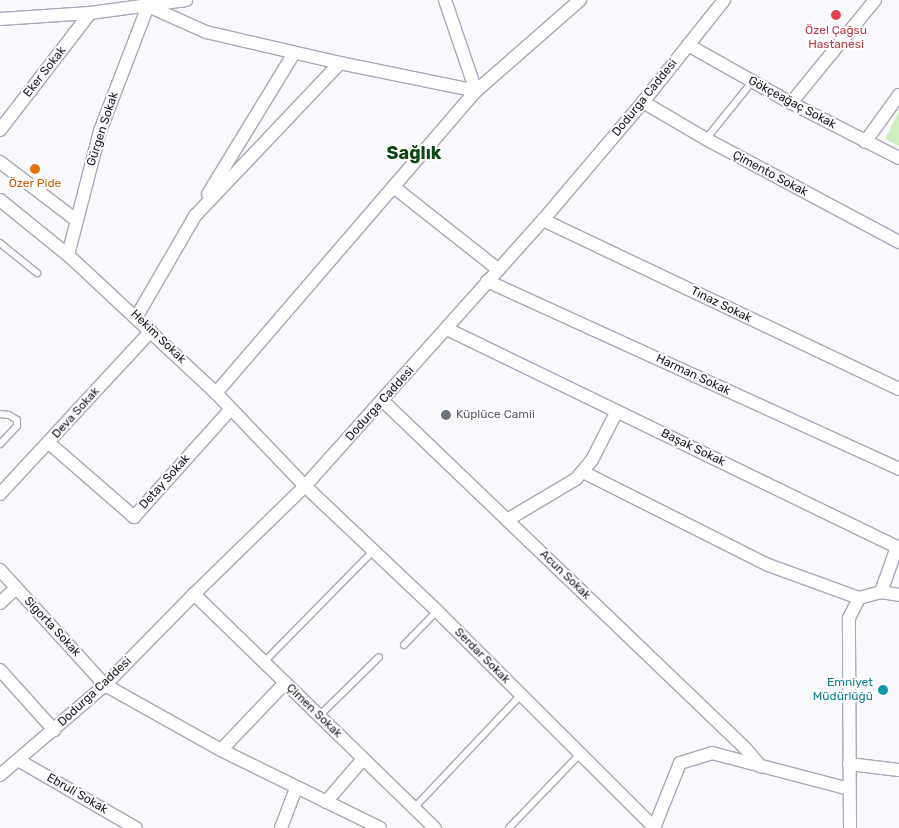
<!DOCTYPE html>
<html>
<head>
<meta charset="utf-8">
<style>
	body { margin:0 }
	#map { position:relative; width:899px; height:828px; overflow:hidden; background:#f9f8fd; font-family:Rubik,sans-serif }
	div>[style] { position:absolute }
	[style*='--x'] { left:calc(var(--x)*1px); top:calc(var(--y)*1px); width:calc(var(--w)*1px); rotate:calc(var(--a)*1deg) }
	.green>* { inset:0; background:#d0edc1 }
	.roads { filter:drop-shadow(1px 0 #aca6bb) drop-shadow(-1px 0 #aca6bb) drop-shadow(0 1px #aca6bb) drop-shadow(0 -1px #aca6bb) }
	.lane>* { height:6px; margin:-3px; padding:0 3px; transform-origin:3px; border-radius:3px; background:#fff }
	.street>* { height:12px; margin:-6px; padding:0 6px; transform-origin:6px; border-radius:6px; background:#fff }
	.dots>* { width:14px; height:14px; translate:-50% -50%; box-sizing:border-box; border:2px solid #fff; border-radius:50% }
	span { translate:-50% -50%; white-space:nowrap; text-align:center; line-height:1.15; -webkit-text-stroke:4px #fff; paint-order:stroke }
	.health-label { font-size:12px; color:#be3a42 }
	.street-label { font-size:12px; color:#1a181f }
	.food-label { font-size:12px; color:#c56008 }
	.worship-label { font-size:12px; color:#5b616d }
	.left { translate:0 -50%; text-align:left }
	.culture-label { font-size:12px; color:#0d838f }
	.right { translate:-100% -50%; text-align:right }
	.district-label { font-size:18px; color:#0b4714; font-weight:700 }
</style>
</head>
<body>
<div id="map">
	<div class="green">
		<div style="clip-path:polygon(899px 111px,899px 146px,885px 139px)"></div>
	</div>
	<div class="roads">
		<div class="lane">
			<div style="--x:706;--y:139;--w:73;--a:-51.1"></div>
			<div style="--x:0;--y:243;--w:48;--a:39"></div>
			<div style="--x:0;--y:414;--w:9;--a:6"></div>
			<div style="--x:9;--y:415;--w:9;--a:32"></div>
			<div style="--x:17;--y:420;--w:6;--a:90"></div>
			<div style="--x:17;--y:426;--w:25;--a:133"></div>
			<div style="--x:404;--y:645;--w:47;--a:-45.9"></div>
			<div style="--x:264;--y:662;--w:156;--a:-45.5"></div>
			<div style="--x:319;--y:716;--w:84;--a:-44.5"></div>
			<div style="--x:414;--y:808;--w:156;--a:-46.6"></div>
			<div style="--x:509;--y:828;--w:103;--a:-46.2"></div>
		</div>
		<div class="street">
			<div style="--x:445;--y:0;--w:96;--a:71.2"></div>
			<div style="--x:0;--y:19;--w:90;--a:-3.8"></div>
			<div style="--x:90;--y:13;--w:97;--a:-7.7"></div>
			<div style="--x:688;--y:45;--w:118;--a:29.4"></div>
			<div style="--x:791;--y:103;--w:121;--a:27"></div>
			<div style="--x:340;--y:63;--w:139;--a:11.6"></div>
			<div style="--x:643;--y:102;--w:73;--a:30.4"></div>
			<div style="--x:706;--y:139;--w:219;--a:28.1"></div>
			<div style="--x:791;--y:103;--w:133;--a:-50.8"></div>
			<div style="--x:0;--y:130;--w:148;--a:-52.4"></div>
			<div style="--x:865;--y:142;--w:58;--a:-54.1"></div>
			<div style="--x:0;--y:162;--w:96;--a:37.3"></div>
			<div style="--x:395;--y:188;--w:132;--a:38.3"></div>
			<div style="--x:208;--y:194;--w:165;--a:-58.6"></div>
			<div style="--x:0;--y:200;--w:87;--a:39"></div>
			<div style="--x:68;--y:255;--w:202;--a:43"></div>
			<div style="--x:216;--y:393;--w:129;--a:46.3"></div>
			<div style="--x:305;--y:486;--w:182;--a:43.4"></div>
			<div style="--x:437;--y:611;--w:308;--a:44.9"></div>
			<div style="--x:543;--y:220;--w:394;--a:25.4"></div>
			<div style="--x:68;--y:255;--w:128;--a:-75.5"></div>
			<div style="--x:100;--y:131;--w:134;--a:-69"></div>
			<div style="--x:148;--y:6;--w:64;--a:24.1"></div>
			<div style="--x:206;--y:32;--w:138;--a:13"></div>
			<div style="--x:340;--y:63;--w:211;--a:133.5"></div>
			<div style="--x:195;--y:216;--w:116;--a:120.1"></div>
			<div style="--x:487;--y:281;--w:453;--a:24.5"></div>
			<div style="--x:447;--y:329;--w:500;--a:25.85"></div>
			<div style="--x:897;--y:547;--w:48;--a:109.6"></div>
			<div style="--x:216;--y:393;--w:399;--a:-49.3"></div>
			<div style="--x:476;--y:91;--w:138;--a:-41.2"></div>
			<div style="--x:383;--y:401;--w:503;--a:43.79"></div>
			<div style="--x:746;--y:749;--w:23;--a:50"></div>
			<div style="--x:49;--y:443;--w:113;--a:41"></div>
			<div style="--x:134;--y:517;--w:145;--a:-48.1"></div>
			<div style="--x:583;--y:472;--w:207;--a:26.7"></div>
			<div style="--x:768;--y:565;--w:97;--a:19.9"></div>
			<div style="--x:0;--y:494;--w:222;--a:-47.2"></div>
			<div style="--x:507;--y:520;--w:80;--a:-30.7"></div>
			<div style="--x:576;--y:479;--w:25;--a:-50"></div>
			<div style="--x:592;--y:460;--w:55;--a:-63"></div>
			<div style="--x:0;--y:570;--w:156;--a:47.6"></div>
			<div style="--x:105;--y:685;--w:133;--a:29.3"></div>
			<div style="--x:221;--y:750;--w:177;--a:26.1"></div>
			<div style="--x:194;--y:594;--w:336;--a:44.2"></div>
			<div style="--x:0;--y:603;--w:22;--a:-43"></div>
			<div style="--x:0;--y:670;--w:81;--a:48"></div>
			<div style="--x:221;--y:750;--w:93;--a:-46.3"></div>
			<div style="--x:18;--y:760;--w:136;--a:30"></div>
			<div style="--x:849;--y:764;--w:50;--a:6.8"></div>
			<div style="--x:0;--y:775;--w:138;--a:-40.6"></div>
			<div style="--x:105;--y:685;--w:127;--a:-45.6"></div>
			<div style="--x:194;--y:594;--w:155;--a:-44.2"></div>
			<div style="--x:305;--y:486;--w:357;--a:-48.2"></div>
			<div style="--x:543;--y:220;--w:155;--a:-49.7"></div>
			<div style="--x:643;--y:102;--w:130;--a:-51.5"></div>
			<div style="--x:326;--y:802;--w:57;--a:-49.3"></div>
			<div style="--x:281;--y:828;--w:43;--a:-69.4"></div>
			<div style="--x:654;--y:828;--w:70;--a:-68.2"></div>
			<div style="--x:680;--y:763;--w:34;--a:-17"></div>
			<div style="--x:712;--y:753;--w:142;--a:14.7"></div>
			<div style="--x:850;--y:828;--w:210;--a:-90.3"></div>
			<div style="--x:849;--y:618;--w:22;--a:-63"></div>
			<div style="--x:859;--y:598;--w:23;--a:-15"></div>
			<div style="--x:881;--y:592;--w:18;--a:9"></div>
		</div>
	</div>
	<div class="dots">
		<div style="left:836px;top:15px;background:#e0444e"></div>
		<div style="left:35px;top:169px;background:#e8710a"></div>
		<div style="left:446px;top:415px;background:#6b7280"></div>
		<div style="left:883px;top:690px;background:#0f9aa8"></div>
	</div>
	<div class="health-label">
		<span style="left:836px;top:38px">Özel Çağsu<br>Hastanesi</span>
	</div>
	<div class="street-label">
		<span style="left:45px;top:72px;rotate:-52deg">Eker Sokak</span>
		<span style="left:645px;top:98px;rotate:-51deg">Dodurga Caddesi</span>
		<span style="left:792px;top:103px;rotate:28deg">Gökçeağaç Sokak</span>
		<span style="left:103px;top:129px;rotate:-72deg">Gürgen Sokak</span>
		<span style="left:770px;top:174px;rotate:28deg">Çimento Sokak</span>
		<span style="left:721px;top:305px;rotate:26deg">Tınaz Sokak</span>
		<span style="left:158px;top:337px;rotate:44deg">Hekim Sokak</span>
		<span style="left:693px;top:375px;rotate:25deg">Harman Sokak</span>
		<span style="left:380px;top:404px;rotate:-48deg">Dodurga Caddesi</span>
		<span style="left:76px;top:413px;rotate:-48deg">Deva Sokak</span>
		<span style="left:693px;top:448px;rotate:26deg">Başak Sokak</span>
		<span style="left:165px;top:482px;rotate:-48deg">Detay Sokak</span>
		<span style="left:565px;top:575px;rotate:44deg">Acun Sokak</span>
		<span style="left:52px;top:627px;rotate:47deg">Sigorta Sokak</span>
		<span style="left:482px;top:656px;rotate:45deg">Serdar Sokak</span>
		<span style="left:95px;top:692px;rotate:-43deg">Dodurga Caddesi</span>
		<span style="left:314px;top:711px;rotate:44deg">Çimen Sokak</span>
		<span style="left:77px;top:794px;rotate:30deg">Ebruli Sokak</span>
	</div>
	<div class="food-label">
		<span style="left:35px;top:184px">Özer Pide</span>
	</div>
	<div class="worship-label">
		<span class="left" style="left:456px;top:415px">Küplüce Camii</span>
	</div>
	<div class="culture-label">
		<span class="right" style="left:873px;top:690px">Emniyet<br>Müdürlüğü</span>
	</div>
	<div class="district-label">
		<span style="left:414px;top:153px">Sağlık</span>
	</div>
</div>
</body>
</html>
